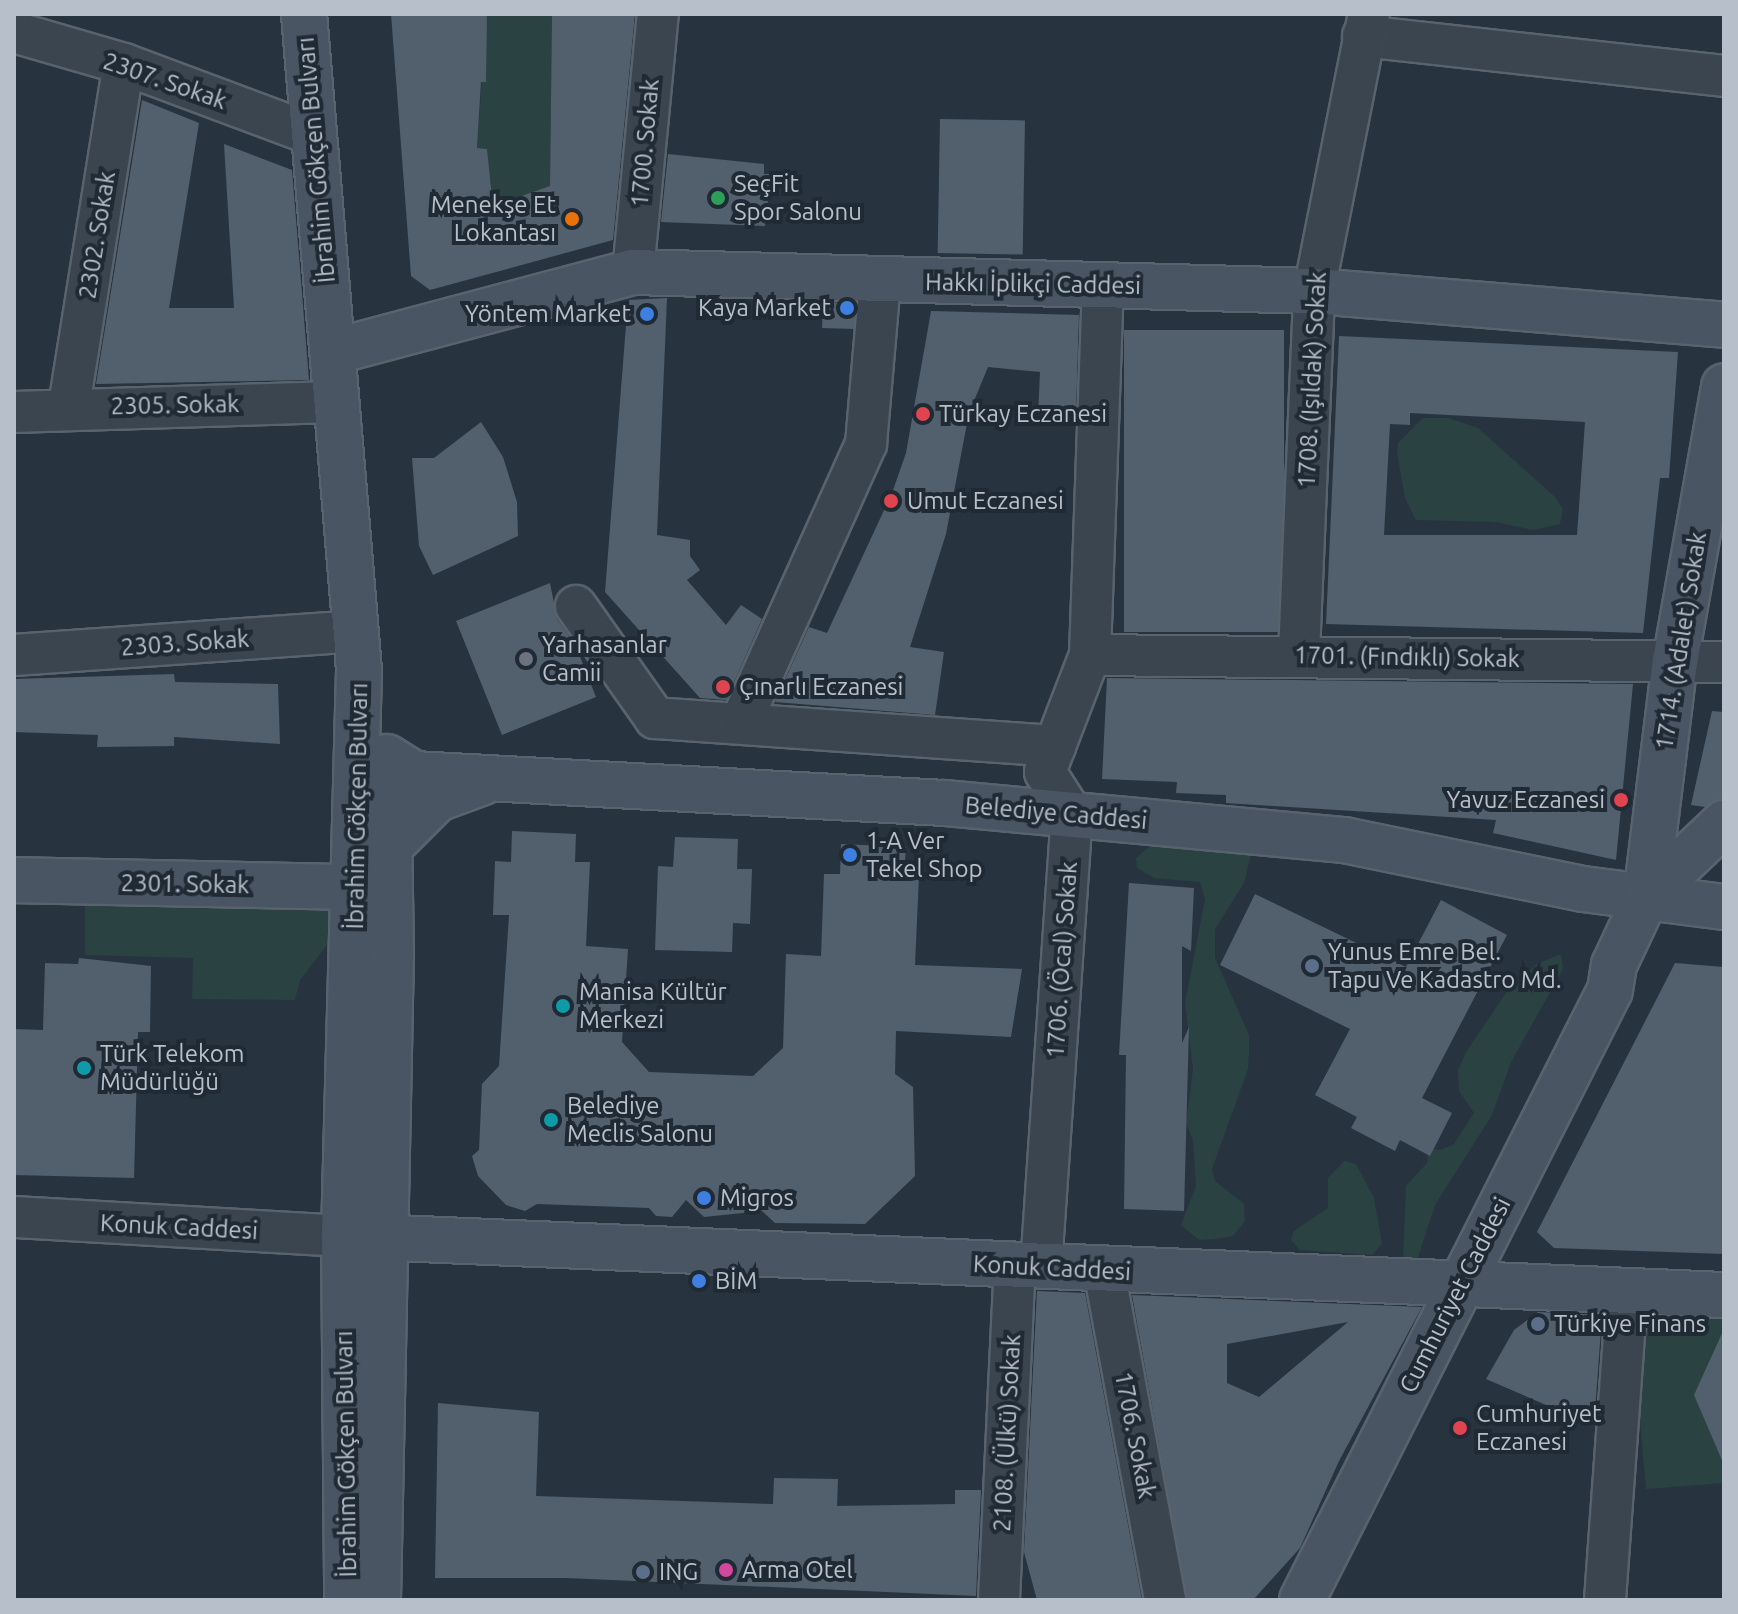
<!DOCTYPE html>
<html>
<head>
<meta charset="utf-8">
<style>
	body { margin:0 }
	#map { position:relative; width:1738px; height:1614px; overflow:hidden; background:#273440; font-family:Ubuntu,sans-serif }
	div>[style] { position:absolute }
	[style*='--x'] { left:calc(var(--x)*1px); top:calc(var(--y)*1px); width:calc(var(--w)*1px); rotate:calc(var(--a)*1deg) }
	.green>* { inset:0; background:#2a4242 }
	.building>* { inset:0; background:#525f6d; transform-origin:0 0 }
	.roads { filter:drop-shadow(2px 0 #59636d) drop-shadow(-2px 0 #59636d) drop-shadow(0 2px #59636d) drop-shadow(0 -2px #59636d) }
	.street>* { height:40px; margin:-20px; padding:0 20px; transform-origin:20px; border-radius:20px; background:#3b4550 }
	.secondary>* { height:44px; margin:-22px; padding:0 22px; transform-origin:22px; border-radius:22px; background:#495563 }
	.dots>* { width:22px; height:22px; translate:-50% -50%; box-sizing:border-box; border:4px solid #202a35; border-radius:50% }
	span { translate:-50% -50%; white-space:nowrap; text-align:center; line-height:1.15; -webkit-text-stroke:8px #202a35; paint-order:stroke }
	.street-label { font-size:24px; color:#b7c0ca }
	.poi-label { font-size:24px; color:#b7c0ca }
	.left { translate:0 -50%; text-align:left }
	.right { translate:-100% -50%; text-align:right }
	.frame { position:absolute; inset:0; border:16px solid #b7c0ca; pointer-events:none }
</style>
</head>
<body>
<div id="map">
	<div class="green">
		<div style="clip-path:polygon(487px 14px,552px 14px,550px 190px,493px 207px,487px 149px,477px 148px)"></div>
		<div style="clip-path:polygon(1423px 418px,1448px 418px,1478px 428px,1555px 497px,1563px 509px,1560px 524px,1533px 530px,1496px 522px,1416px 520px,1405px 498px,1397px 452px,1398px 443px)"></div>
		<div style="clip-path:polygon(1163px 835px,1226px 841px,1251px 854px,1244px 883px,1215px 929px,1215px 958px,1249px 1035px,1249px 1050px,1248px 1069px,1212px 1169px,1215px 1181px,1244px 1204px,1245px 1221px,1233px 1236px,1215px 1239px,1199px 1240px,1181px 1225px,1196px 1186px,1193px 1140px,1186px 1123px,1193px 1069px,1185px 1003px,1205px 899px,1200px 882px,1154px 878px,1137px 868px,1136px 858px)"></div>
		<div style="clip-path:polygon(85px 900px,335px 909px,337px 932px,300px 980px,295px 1000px,192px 999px,193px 958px,85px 955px)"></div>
		<div style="clip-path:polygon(1561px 954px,1563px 969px,1511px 1062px,1492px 1115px,1435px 1205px,1416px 1263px,1403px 1260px,1406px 1186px,1427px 1163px,1428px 1148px,1440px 1150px,1454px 1144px,1474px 1113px,1459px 1091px,1458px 1070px,1466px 1052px,1510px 987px,1537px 964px)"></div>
		<div style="clip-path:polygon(1344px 1161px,1356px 1164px,1374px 1198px,1382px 1244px,1372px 1255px,1300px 1250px,1291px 1240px,1294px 1231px,1328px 1208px,1328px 1178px)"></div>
		<div style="clip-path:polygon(1630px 1306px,1724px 1311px,1724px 1483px,1646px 1489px)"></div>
	</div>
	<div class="building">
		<div style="clip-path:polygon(391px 14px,487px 14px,486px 82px,481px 82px,477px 148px,487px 149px,493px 206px,550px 186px,552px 14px,635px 14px,613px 240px,430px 290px,411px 276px)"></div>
		<div style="clip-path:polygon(142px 100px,199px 123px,169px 308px,234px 308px,224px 144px,292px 170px,309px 380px,96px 384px)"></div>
		<div style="left:940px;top:119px;width:85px;height:134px;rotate:1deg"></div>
		<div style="clip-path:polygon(668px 154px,764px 164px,764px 174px,771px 174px,765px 226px,661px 222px)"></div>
		<div style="clip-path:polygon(667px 298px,657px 535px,690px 540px,690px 556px,700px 570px,687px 580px,726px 625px,741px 605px,762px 619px,726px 700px,700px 698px,605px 592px,628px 300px)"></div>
		<div style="left:823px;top:302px;width:32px;height:26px;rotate:2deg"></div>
		<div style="clip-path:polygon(931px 311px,1079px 315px,1076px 413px,1038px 415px,1040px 372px,988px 367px,969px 413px,946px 534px,910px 647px,944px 652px,935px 715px,775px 702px,809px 627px,827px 633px,892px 493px,906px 453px)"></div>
		<div style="left:1124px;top:330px;width:160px;height:302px"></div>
		<div style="clip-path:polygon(evenodd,1339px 336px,1678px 352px,1669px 478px,1660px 478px,1643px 633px,1326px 624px,1339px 336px,1410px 413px,1585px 422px,1577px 535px,1384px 535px,1390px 424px,1410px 425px,1410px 413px)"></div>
		<div style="clip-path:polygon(481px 422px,503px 457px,517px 502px,518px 536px,433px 575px,419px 546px,412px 458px,434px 458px)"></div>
		<div style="clip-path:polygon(550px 583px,557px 619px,575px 644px,596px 697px,502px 735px,456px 621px)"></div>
		<div style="clip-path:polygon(174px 674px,175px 682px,278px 684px,280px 744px,174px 737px,174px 746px,97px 747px,98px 735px,14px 732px,14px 679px)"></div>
		<div style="clip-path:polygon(1107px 678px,1633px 684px,1616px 860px,1493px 833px,1496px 820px,1226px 803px,1226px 795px,1176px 793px,1177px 782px,1102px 779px)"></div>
		<div style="clip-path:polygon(1712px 711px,1724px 712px,1724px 799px,1705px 807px,1691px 805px)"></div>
		<div style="clip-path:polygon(512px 831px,576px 834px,575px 862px,590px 862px,586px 946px,628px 949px,622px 1042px,649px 1072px,753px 1076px,783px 1048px,786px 954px,821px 956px,824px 874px,840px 874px,841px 844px,906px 847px,904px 874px,919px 876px,915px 965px,1022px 969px,1011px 1037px,896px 1031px,895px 1074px,913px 1087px,915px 1176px,865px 1224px,775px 1223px,762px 1211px,704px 1217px,686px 1200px,672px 1217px,656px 1216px,649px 1208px,537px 1204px,525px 1211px,506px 1205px,478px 1176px,472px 1156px,479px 1150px,482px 1084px,499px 1066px,509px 915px,493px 915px,495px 861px,511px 862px)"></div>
		<div style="clip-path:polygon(675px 837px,738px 839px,737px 869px,752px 869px,750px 924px,733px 923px,732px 952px,655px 950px,658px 866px,673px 867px)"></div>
		<div style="clip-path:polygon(1129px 883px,1194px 888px,1191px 951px,1182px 946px,1182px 1043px,1189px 1027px,1184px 1211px,1124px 1209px,1126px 1055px,1119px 1055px)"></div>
		<div style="clip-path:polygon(1255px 894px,1406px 967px,1441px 900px,1507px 935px,1422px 1098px,1452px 1113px,1430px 1156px,1400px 1140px,1395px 1151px,1351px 1128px,1357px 1117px,1315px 1095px,1350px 1029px,1220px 965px)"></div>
		<div style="clip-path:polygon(79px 958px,151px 966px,150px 1032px,138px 1032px,134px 1178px,14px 1175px,14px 1029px,43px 1030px,45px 963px,78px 964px)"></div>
		<div style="clip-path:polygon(1675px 963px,1724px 967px,1724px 1254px,1554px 1248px,1537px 1232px)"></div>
		<div style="clip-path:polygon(1037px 1291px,1085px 1293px,1142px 1600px,1037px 1600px,1024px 1552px)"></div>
		<div style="clip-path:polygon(evenodd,1132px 1295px,1422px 1307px,1339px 1461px,1300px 1548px,1253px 1600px,1187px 1600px,1132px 1295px,1348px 1322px,1259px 1397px,1227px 1383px,1227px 1344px,1348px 1322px)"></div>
		<div style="clip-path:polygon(1538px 1312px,1602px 1315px,1595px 1411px,1560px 1411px,1486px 1379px,1514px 1330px)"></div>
		<div style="clip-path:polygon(1724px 1329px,1724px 1465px,1694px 1395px)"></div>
		<div style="clip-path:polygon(438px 1403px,539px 1412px,536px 1496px,773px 1504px,774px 1478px,838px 1479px,837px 1506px,955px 1504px,955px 1490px,981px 1490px,976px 1596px,567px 1578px,435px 1578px)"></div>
	</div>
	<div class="roads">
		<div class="street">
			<div style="--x:14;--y:32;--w:115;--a:16.2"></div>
			<div style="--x:124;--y:64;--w:203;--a:20.5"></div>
			<div style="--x:1363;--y:36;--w:363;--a:6.3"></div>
			<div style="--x:633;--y:272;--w:259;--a:-84.5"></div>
			<div style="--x:69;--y:406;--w:346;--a:-80.9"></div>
			<div style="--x:14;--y:412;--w:323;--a:-1.8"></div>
			<div style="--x:576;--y:606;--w:137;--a:54.8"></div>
			<div style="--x:655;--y:718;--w:401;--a:4"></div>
			<div style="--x:1299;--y:654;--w:363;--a:-87.6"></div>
			<div style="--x:1314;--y:291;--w:282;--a:-78.8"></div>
			<div style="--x:14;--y:655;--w:343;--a:-4"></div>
			<div style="--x:1090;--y:655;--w:634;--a:0.63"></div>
			<div style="--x:741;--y:722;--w:305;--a:-65.8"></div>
			<div style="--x:866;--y:444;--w:164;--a:-85.1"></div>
			<div style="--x:14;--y:1217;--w:331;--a:3.3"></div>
			<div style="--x:1041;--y:1267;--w:454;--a:-86.1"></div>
			<div style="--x:1072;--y:814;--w:50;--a:-122.7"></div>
			<div style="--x:1045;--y:772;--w:125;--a:-69"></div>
			<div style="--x:1090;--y:655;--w:370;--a:-88"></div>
			<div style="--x:1104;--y:1270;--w:336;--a:79.5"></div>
			<div style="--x:999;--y:1600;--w:334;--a:-87.3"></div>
			<div style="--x:1605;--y:1600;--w:309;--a:-85.9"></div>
		</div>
		<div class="secondary">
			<div style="--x:304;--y:14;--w:658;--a:85.21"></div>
			<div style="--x:359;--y:670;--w:566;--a:91.52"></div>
			<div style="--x:344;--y:1236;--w:364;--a:89.5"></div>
			<div style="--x:351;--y:347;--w:292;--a:-14.9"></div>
			<div style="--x:633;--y:272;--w:681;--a:1.6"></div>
			<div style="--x:1314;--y:291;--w:411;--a:4.7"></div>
			<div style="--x:387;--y:757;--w:32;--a:32"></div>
			<div style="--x:414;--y:774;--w:531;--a:3.13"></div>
			<div style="--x:944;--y:803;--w:402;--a:5.3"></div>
			<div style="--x:1344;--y:840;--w:244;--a:11.6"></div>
			<div style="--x:1583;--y:889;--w:142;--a:7.3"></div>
			<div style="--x:379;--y:857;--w:82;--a:-45"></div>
			<div style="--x:437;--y:799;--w:49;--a:-20.3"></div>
			<div style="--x:14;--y:880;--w:342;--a:1.2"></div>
			<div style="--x:1646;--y:897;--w:237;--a:-83"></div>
			<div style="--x:1675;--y:662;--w:280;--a:-79.9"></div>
			<div style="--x:350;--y:1236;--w:1375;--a:2.46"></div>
			<div style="--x:378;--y:1600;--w:645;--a:-88.85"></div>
			<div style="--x:391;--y:955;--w:188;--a:-90.9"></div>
			<div style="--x:1302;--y:1600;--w:683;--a:-63.21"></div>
			<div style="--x:1610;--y:990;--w:25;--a:-81"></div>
			<div style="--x:1614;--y:965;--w:75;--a:-64.8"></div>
			<div style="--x:1646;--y:897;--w:108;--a:-43.5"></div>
		</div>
	</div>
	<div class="dots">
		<div style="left:718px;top:198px;background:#2e9e5b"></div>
		<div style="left:572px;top:219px;background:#e8710a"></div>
		<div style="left:847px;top:308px;background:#3f7fe0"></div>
		<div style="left:647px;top:314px;background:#3f7fe0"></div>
		<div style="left:923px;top:414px;background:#e0444e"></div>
		<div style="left:891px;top:501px;background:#e0444e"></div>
		<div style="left:526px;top:659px;background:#6b7280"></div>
		<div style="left:723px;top:687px;background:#e0444e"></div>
		<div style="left:1621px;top:800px;background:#e0444e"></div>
		<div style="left:850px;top:855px;background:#3f7fe0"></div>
		<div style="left:1312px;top:966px;background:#5c6f8a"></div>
		<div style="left:563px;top:1006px;background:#0f9aa8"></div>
		<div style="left:84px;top:1068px;background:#0f9aa8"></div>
		<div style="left:551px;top:1120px;background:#0f9aa8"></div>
		<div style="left:704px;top:1198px;background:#3f7fe0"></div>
		<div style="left:699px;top:1281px;background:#3f7fe0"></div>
		<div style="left:1538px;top:1324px;background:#5c6f8a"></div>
		<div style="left:1460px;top:1428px;background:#e0444e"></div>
		<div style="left:726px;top:1570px;background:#d1479c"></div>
		<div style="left:643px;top:1572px;background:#5c6f8a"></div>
	</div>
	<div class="street-label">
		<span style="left:165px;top:81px;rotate:19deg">2307. Sokak</span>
		<span style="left:645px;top:143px;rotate:-85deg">1700. Sokak</span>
		<span style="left:316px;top:160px;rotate:-95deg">İbrahim Gökçen Bulvarı</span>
		<span style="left:97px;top:235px;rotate:-81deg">2302. Sokak</span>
		<span style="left:1033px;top:284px;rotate:1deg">Hakkı İplikçi Caddesi</span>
		<span style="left:1312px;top:380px;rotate:-87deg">1708. (Işıldak) Sokak</span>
		<span style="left:175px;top:405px;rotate:-1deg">2305. Sokak</span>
		<span style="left:1681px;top:641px;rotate:-81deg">1714. (Adalet) Sokak</span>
		<span style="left:185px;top:643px;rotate:-4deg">2303. Sokak</span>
		<span style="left:1407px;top:657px;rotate:1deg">1701. (Fındıklı) Sokak</span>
		<span style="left:357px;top:806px;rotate:-89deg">İbrahim Gökçen Bulvarı</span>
		<span style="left:1056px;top:813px;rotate:5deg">Belediye Caddesi</span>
		<span style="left:185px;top:884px;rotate:1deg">2301. Sokak</span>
		<span style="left:1062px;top:960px;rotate:-86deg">1706. (Öcal) Sokak</span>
		<span style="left:179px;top:1227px;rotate:3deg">Konuk Caddesi</span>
		<span style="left:1052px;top:1268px;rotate:3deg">Konuk Caddesi</span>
		<span style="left:1455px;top:1295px;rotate:-63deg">Cumhuriyet Caddesi</span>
		<span style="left:1007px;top:1433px;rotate:-87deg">2108. (Ülkü) Sokak</span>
		<span style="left:1135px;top:1435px;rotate:79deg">1706. Sokak</span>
		<span style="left:346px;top:1454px;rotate:-91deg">İbrahim Gökçen Bulvarı</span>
	</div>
	<div class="poi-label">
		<span class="left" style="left:734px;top:198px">SeçFit<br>Spor Salonu</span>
		<span class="right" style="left:556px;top:219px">Menekşe Et<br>Lokantası</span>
		<span class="right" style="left:831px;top:308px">Kaya Market</span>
		<span class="right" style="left:631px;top:314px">Yöntem Market</span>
		<span class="left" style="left:939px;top:414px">Türkay Eczanesi</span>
		<span class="left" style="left:907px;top:501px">Umut Eczanesi</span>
		<span class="left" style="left:542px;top:659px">Yarhasanlar<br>Camii</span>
		<span class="left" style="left:739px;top:687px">Çınarlı Eczanesi</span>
		<span class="right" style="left:1605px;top:800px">Yavuz Eczanesi</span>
		<span class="left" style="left:866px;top:855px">1-A Ver<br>Tekel Shop</span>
		<span class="left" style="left:1328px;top:966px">Yunus Emre Bel.<br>Tapu Ve Kadastro Md.</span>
		<span class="left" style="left:579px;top:1006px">Manisa Kültür<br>Merkezi</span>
		<span class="left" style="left:100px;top:1068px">Türk Telekom<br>Müdürlüğü</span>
		<span class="left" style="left:567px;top:1120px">Belediye<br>Meclis Salonu</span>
		<span class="left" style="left:720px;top:1198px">Migros</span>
		<span class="left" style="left:715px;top:1281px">BİM</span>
		<span class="left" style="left:1554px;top:1324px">Türkiye Finans</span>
		<span class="left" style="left:1476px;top:1428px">Cumhuriyet<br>Eczanesi</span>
		<span class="left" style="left:742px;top:1570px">Arma Otel</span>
		<span class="left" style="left:659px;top:1572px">ING</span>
	</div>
	<div class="frame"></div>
</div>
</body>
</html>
